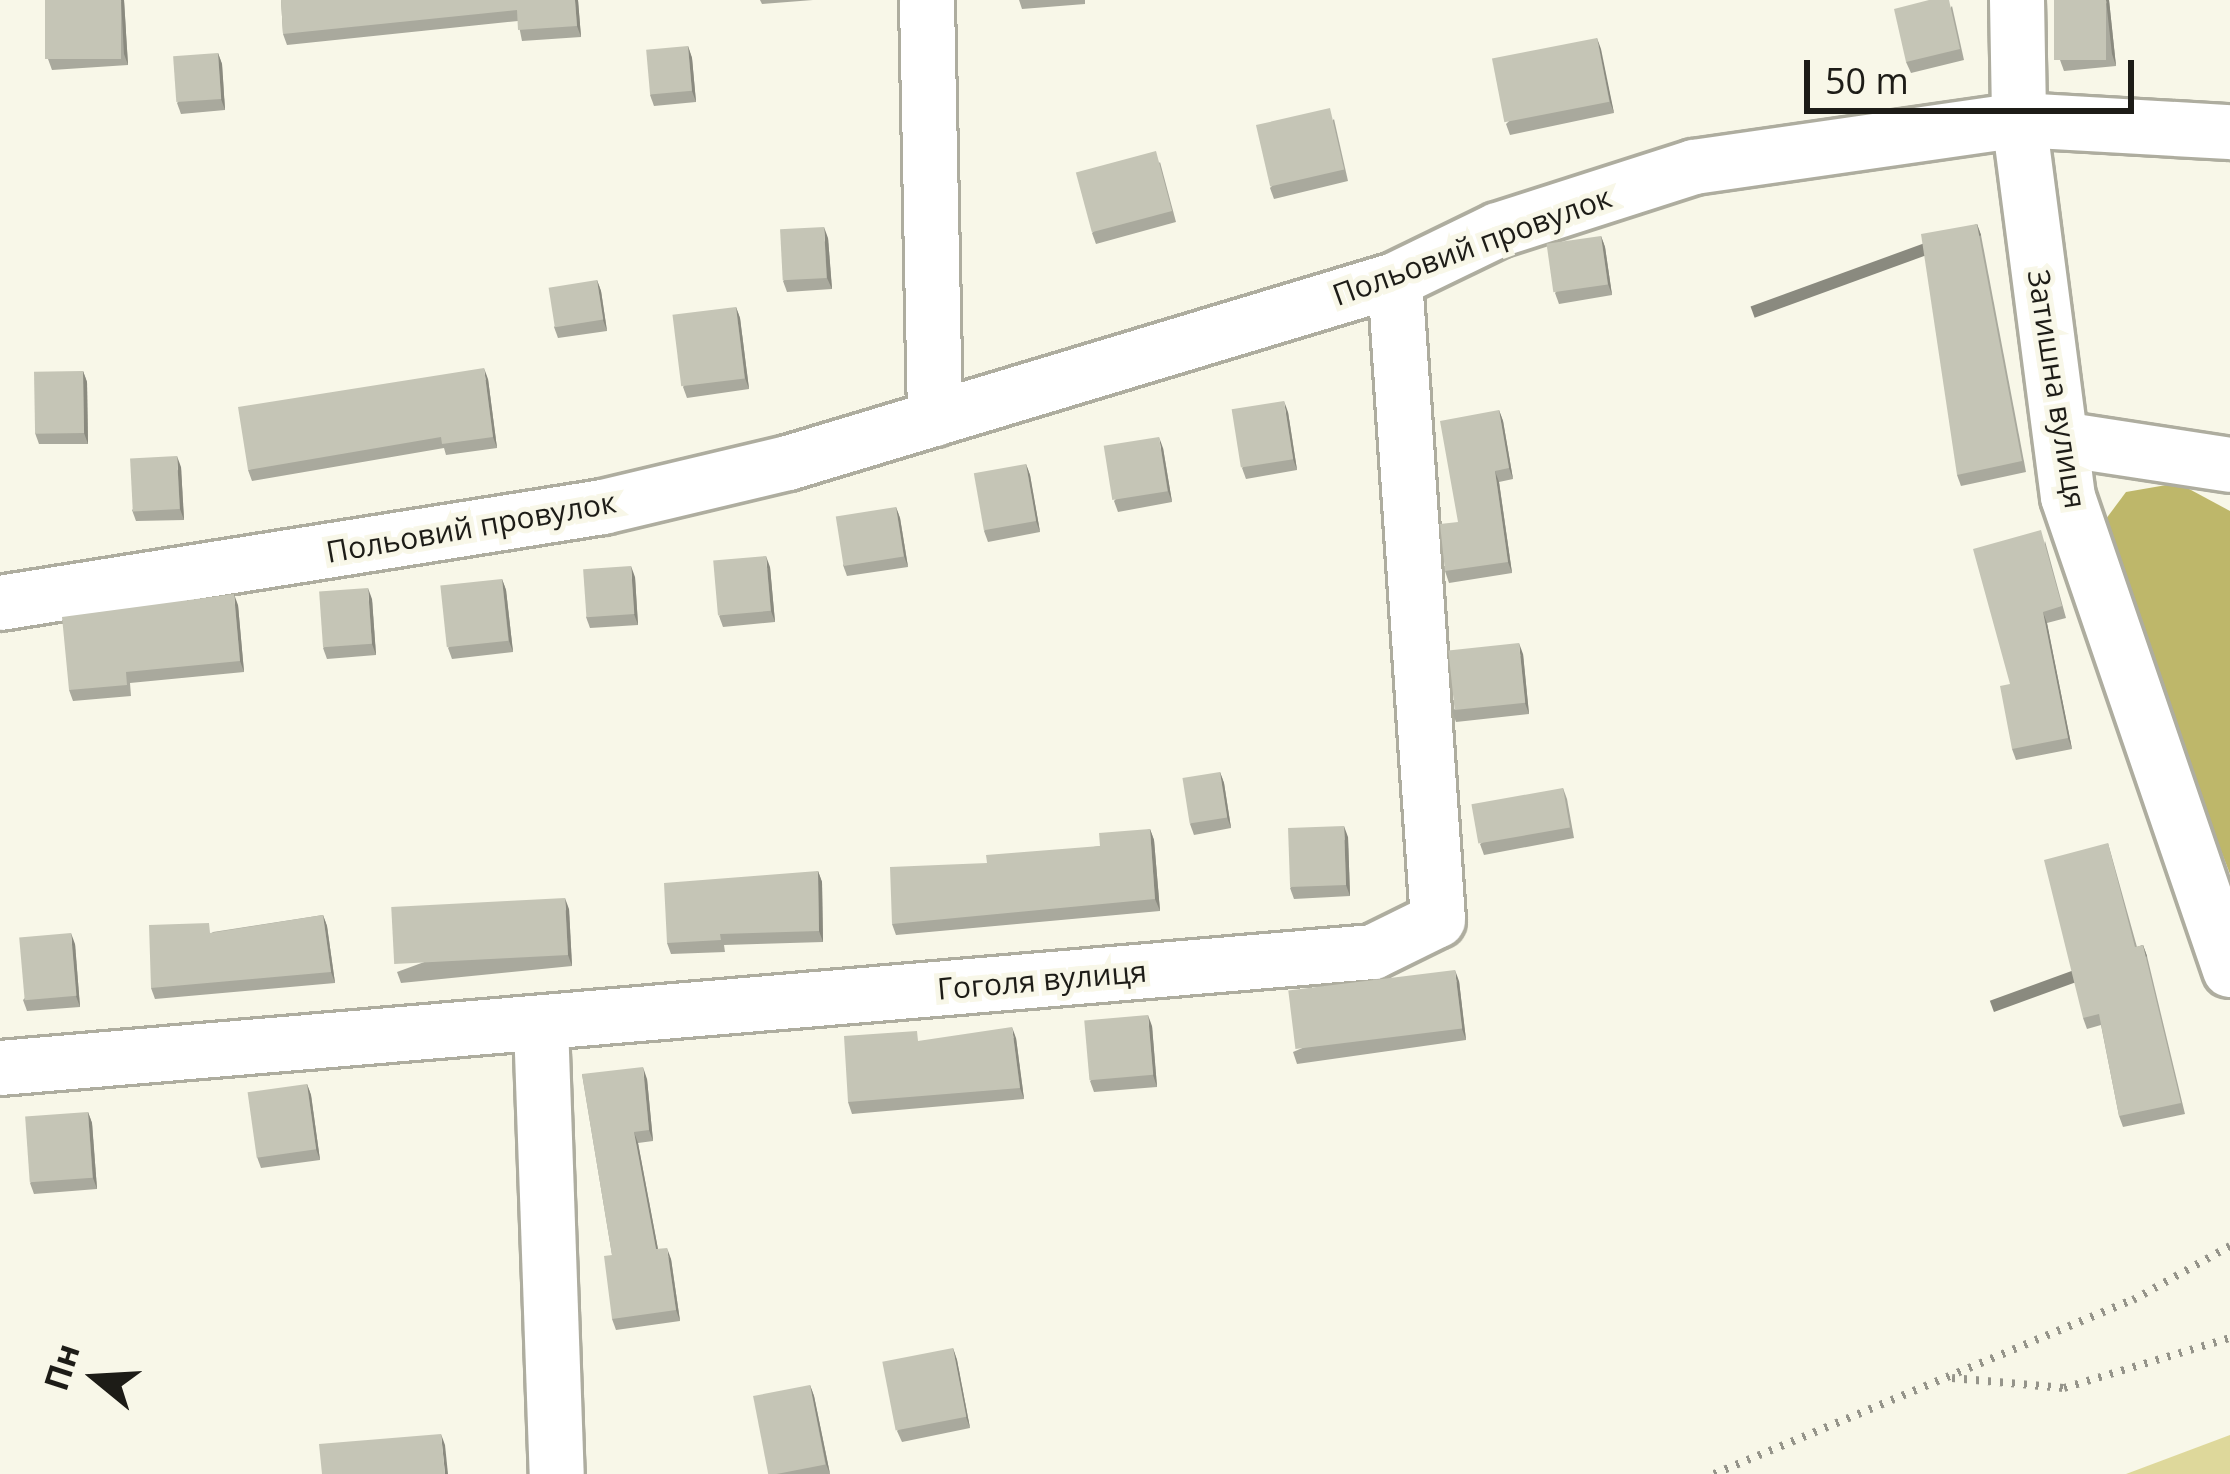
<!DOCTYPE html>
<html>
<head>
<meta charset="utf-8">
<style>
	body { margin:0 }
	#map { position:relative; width:2230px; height:1474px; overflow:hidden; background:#f8f7e8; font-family:"Open Sans",sans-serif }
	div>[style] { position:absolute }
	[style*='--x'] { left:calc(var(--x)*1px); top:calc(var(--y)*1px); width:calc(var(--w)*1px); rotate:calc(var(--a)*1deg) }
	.green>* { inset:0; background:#ded89b }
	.forest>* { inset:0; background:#beb76a }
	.path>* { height:8px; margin-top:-4px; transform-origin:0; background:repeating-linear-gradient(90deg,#95948a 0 3px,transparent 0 12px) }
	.roads { filter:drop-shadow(3px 0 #aead9f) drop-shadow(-3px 0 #aead9f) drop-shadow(0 3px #aead9f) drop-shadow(0 -3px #aead9f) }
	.minor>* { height:54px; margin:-27px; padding:0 27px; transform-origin:27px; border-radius:27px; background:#fff }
	.wall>* { inset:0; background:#a9a99d }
	.shaded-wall>* { inset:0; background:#8a8a7f; transform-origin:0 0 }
	.building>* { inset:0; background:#c5c5b6; transform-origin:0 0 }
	span { translate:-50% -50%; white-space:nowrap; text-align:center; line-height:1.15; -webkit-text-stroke:10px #f8f7e8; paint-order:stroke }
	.street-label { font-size:30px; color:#1d1c17 }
	.north { position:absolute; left:36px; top:1318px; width:120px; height:120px; -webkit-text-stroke:9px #f8f7e8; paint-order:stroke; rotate:288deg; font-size:33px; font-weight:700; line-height:48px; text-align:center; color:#1d1c17 }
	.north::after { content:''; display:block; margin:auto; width:42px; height:54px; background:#1d1c17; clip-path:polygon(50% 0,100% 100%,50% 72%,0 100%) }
	.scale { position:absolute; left:1804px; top:60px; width:330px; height:54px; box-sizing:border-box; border:6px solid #1d1c17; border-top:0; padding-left:15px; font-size:36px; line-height:42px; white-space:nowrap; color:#1d1c17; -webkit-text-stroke:9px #f8f7e8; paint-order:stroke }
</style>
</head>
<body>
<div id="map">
	<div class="green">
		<div style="clip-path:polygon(2230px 1435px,2230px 1474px,2126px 1474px)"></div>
	</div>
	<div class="forest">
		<div style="clip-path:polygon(2178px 483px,2230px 511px,2230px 874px,2097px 531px,2126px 492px)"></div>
	</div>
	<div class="path">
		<div style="--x:1952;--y:1378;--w:112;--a:5.1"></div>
		<div style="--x:2064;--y:1388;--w:173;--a:-16.8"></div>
		<div style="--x:1714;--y:1474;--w:454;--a:-22.6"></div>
		<div style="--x:2133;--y:1300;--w:111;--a:-29.1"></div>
	</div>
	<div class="roads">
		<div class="minor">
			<div style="--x:927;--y:0;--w:419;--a:88.9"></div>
			<div style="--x:2017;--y:0;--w:120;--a:89"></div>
			<div style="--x:2019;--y:120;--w:380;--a:82.6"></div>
			<div style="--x:2068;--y:497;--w:500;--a:71.1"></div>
			<div style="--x:2061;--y:439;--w:171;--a:8.7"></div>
			<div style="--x:0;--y:603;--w:611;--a:-9.05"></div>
			<div style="--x:603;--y:507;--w:190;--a:-13.4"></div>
			<div style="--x:788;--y:463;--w:634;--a:-16.78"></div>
			<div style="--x:1395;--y:280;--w:114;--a:-25.9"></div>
			<div style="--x:1498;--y:230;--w:206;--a:-17.8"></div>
			<div style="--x:1694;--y:167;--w:328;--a:-8.2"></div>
			<div style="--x:2019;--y:120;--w:211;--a:3.3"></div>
			<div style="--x:541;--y:1024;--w:450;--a:88"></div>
			<div style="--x:0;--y:1068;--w:1378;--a:-4.83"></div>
			<div style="--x:1373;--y:952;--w:72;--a:-26.2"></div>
			<div style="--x:1438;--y:920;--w:641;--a:-93.84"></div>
		</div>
	</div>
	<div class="wall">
		<div style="clip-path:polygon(124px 0,128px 65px,52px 70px,48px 59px)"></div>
		<div style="clip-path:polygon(281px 0,578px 0,581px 37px,522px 41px,518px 21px,287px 45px,283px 34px)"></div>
		<div style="clip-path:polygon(760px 0,813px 0,762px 4px)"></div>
		<div style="clip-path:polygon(1019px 0,1085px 0,1085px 4px,1022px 9px)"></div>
		<div style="clip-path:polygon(2109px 0,2116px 66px,2064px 71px,2060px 60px)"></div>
		<div style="clip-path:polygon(1952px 6px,1964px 60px,1911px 73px,1906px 62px)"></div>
		<div style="clip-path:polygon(1597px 38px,1614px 113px,1510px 135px,1506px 124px)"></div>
		<div style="clip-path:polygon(688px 46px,692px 58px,696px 102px,654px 106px,650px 95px)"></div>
		<div style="clip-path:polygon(218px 53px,222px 64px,225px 110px,181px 114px,177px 103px)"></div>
		<div style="clip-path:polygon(1334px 119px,1348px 181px,1274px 199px,1270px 188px)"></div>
		<div style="clip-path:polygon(1160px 162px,1176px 222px,1096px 244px,1092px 233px)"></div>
		<div style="clip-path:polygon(1977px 224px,1981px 235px,2026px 472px,1961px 486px,1957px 475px)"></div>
		<div style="clip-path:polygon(1601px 236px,1605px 247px,1612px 295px,1559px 304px,1555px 293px)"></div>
		<div style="clip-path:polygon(828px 238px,832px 289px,787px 292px,783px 281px)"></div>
		<div style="clip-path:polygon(597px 280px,601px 291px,607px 331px,558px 338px,554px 327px)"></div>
		<div style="clip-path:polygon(736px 307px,740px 318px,749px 389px,687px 398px,683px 387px)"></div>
		<div style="clip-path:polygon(83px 371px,87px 382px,88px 444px,39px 444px,35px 433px)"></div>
		<div style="clip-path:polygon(488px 379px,497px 448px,446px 455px,444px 448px,252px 481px,248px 470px)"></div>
		<div style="clip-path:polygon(1499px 410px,1503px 421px,1513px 479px,1499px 482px,1512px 573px,1449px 583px,1445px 571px,1458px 522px)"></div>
		<div style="clip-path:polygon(1288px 412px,1297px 470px,1246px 479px,1242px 468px)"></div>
		<div style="clip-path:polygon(1163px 448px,1172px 502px,1118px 512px,1114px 501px)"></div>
		<div style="clip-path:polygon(1026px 464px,1030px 475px,1040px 532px,988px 542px,984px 531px)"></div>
		<div style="clip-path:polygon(181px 467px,184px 520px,136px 521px,132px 510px)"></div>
		<div style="clip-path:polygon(896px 507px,900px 518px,908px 567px,847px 576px,843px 565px)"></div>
		<div style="clip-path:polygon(2045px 541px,2066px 618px,2047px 623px,2072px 749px,2016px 760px,2012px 749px,2010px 684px)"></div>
		<div style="clip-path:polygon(770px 567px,775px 622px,723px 627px,719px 616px)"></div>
		<div style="clip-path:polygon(635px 577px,638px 625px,590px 628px,586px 617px)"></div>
		<div style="clip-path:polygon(502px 579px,506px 590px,513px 652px,452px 659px,448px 648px)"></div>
		<div style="clip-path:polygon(372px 599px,376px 655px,327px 659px,323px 648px)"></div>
		<div style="clip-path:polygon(238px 605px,244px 672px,130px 683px,131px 696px,73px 701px,69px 690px)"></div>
		<div style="clip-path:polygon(1523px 654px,1529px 714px,1456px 722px,1452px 711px)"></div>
		<div style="clip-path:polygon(1220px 772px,1224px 783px,1231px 828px,1194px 835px,1190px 824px)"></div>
		<div style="clip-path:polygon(1563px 788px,1567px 799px,1574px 838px,1484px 855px,1480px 844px)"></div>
		<div style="clip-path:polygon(1150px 829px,1154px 840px,1160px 911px,896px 935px,892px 924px,987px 863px,1100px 846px)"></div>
		<div style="clip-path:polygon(1348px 837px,1350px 896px,1294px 899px,1290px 888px)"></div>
		<div style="clip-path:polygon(2108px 843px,2137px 947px,2143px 945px,2147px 956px,2185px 1114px,2123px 1127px,2119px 1116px,2101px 1025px,2087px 1029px,2083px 1018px)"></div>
		<div style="clip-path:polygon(818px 871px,822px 882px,823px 942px,724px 945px,725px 952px,671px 954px,667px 943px)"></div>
		<div style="clip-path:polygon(569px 909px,572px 966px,401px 983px,397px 972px)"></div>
		<div style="clip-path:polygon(323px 915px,327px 926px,335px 983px,155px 999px,151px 988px,213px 932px)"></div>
		<div style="clip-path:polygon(75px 944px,80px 1007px,27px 1011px,23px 1000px)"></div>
		<div style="clip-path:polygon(1459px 981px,1466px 1040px,1297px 1064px,1293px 1052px)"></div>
		<div style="clip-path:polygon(1152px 1026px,1157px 1087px,1094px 1092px,1090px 1081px)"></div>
		<div style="clip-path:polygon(1016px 1038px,1024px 1099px,852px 1114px,848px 1102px,921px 1041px)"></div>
		<div style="clip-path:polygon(582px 1074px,647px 1079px,653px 1141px,638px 1143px,658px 1249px,671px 1259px,680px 1321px,616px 1330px,612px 1319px,612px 1255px)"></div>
		<div style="clip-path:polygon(307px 1084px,311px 1095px,320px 1160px,261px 1168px,257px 1157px)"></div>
		<div style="clip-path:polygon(88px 1112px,92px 1123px,97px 1189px,34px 1194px,30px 1183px)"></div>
		<div style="clip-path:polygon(953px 1348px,957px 1360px,970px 1428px,902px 1442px,897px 1431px)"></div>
		<div style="clip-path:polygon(810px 1385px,814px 1396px,830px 1474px,769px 1474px)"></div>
	</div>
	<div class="shaded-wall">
		<div style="clip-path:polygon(121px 0,124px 0,128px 65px,124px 54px)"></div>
		<div style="clip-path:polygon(575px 0,578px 0,581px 37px,577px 26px)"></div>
		<div style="clip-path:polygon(2106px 0,2109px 0,2116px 66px,2112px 54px)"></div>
		<div style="clip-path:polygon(1597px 38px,1601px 49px,1614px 113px,1610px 102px)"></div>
		<div style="clip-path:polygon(688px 46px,692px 58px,696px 102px,692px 91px)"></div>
		<div style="clip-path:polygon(218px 53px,222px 64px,225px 110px,221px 99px)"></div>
		<div style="left:1977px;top:224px;width:12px;height:241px;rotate:70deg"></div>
		<div style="clip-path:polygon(824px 227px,828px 238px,832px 289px,827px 278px)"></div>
		<div style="clip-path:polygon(1601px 236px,1605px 247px,1612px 295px,1608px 284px)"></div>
		<div style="clip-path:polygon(597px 280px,601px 291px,607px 331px,603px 320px)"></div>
		<div style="clip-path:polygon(736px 307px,740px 318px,749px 389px,745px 378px)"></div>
		<div style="clip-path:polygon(484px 368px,488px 379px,497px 448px,493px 437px)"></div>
		<div style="clip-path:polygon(83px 371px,87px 382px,88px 444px,84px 433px)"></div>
		<div style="clip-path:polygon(1284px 401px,1288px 412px,1297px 470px,1293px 459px)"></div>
		<div style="clip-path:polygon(1499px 410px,1503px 421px,1513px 479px,1509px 468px)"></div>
		<div style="clip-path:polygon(1159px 437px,1163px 448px,1172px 502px,1168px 491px)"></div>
		<div style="clip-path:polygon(177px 456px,181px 467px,184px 520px,180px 509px)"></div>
		<div style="clip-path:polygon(1026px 464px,1030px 475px,1040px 532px,1036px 521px)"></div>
		<div style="clip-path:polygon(1495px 471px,1499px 482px,1512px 573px,1508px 562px)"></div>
		<div style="clip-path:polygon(896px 507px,900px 518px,908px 567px,904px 556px)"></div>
		<div style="clip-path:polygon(766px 556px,770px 567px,775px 622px,771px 611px)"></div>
		<div style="clip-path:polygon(631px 566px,635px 577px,638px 625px,634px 614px)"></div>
		<div style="clip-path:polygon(502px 579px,506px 590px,513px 652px,509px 641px)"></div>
		<div style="clip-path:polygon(368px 588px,372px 599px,376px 655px,372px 644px)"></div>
		<div style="clip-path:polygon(234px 594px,238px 605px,244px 672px,240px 661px)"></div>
		<div style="clip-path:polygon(2043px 612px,2047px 623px,2072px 749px,2068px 738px)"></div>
		<div style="clip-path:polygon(1519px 643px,1523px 654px,1529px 714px,1525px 703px)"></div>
		<div style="clip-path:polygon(1220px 772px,1224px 783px,1231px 828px,1227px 817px)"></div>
		<div style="clip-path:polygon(1344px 826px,1348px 837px,1350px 896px,1346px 885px)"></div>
		<div style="clip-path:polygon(1150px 829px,1154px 840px,1160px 911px,1155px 899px)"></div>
		<div style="clip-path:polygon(818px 871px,822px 882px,823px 942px,819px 931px)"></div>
		<div style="clip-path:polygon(565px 898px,569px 909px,572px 966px,568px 955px)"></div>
		<div style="clip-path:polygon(323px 915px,327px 926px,335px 983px,331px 972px)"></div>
		<div style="clip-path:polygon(71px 933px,75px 944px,80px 1007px,76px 996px)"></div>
		<div style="left:2143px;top:945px;width:12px;height:163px;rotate:70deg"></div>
		<div style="clip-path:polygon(1455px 970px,1459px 981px,1466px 1040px,1462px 1029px)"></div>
		<div style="clip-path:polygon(1148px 1015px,1152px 1026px,1157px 1087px,1153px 1075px)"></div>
		<div style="clip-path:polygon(1012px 1027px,1016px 1038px,1024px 1099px,1020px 1088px)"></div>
		<div style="clip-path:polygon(643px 1067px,647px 1079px,653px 1141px,649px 1130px)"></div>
		<div style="clip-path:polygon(307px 1084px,311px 1095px,320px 1160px,316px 1149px)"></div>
		<div style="clip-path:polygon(88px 1112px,92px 1123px,97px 1189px,93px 1178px)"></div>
		<div style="clip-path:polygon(634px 1132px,638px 1143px,660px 1260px,656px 1249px)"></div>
		<div style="clip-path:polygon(667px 1248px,671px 1259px,680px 1321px,676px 1310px)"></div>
		<div style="clip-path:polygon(953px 1348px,957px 1360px,970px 1428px,966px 1417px)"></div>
		<div style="clip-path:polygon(810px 1385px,814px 1396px,830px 1474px,826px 1464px)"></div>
		<div style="clip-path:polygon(441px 1434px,445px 1445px,448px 1474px,445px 1474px)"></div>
	</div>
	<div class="building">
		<div style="left:45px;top:0;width:76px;height:59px"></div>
		<div style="clip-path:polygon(281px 0,575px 0,577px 26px,518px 30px,517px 10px,283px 34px)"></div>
		<div style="clip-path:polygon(1929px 0,1949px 0,1960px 49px,1906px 62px,1894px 9px)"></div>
		<div style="left:2054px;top:0;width:52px;height:60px"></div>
		<div style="left:1597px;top:38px;width:65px;height:107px;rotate:79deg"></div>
		<div style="left:688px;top:46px;width:45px;height:42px;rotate:85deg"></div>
		<div style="left:218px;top:53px;width:46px;height:45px;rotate:86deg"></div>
		<div style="left:1330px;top:108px;width:63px;height:76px;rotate:77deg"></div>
		<div style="left:1156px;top:151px;width:62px;height:83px;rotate:75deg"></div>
		<div style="clip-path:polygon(1977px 224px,2022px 461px,1957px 475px,1921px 234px)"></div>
		<div style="left:824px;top:227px;width:51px;height:44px;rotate:87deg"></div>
		<div style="left:1601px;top:236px;width:49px;height:55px;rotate:82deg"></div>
		<div style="left:597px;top:280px;width:40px;height:49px;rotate:81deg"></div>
		<div style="left:736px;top:307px;width:72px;height:64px;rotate:83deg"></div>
		<div style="clip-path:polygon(484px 368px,493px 437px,442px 444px,441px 437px,248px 470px,238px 407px)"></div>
		<div style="left:83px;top:371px;width:62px;height:49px;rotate:89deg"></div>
		<div style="left:1284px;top:401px;width:59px;height:53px;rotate:81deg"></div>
		<div style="clip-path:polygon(1499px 410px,1509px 468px,1495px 471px,1508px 562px,1445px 571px,1440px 524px,1458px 522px,1440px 421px)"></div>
		<div style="left:1159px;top:437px;width:55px;height:56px;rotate:81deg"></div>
		<div style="left:177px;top:456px;width:53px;height:47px;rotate:87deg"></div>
		<div style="left:1026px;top:464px;width:58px;height:53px;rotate:80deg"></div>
		<div style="left:896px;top:507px;width:50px;height:61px;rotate:81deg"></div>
		<div style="clip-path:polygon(2041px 530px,2062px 606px,2043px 612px,2068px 738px,2012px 749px,2000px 686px,2010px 684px,1973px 549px)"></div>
		<div style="left:766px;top:556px;width:55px;height:53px;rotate:85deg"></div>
		<div style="left:631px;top:566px;width:48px;height:48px;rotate:86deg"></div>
		<div style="left:502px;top:579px;width:62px;height:62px;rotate:84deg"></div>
		<div style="left:368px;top:588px;width:56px;height:49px;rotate:86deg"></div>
		<div style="clip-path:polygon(234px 594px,240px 661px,126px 672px,127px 685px,69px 690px,62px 617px)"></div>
		<div style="left:1519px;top:643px;width:60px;height:71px;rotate:84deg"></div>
		<div style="left:1220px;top:772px;width:46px;height:38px;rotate:81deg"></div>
		<div style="left:1563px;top:788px;width:40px;height:93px;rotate:80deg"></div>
		<div style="left:1344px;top:826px;width:59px;height:56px;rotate:88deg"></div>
		<div style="clip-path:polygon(1150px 829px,1155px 899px,892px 924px,890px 867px,987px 863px,986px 855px,1100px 846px,1099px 833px)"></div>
		<div style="clip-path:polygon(2108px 843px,2135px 947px,2143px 945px,2181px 1103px,2119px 1116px,2099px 1014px,2083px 1018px,2044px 860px)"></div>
		<div style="clip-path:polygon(818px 871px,819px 931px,720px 934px,721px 940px,667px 943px,664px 883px)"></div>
		<div style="left:565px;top:898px;width:57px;height:174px;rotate:87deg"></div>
		<div style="clip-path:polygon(323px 915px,331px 972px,151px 988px,149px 925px,209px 923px,210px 933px)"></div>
		<div style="left:71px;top:933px;width:63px;height:52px;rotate:85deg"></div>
		<div style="left:1455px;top:970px;width:59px;height:168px;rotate:83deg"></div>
		<div style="left:1148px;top:1015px;width:60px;height:64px;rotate:85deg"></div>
		<div style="clip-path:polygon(1012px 1027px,1020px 1088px,848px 1102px,844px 1036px,917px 1031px,918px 1041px)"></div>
		<div style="clip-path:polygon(643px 1067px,649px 1130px,634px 1132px,656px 1249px,667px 1248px,676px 1310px,612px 1319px,604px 1256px,612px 1255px,582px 1074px)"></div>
		<div style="left:307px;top:1084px;width:66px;height:60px;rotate:82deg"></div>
		<div style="left:88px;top:1112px;width:66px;height:63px;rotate:86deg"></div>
		<div style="left:953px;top:1348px;width:70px;height:72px;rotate:79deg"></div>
		<div style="left:810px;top:1385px;width:81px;height:58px;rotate:79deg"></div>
		<div style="clip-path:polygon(441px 1434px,445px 1474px,322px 1474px,319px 1444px)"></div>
	</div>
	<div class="street-label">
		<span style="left:1472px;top:246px;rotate:-20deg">Польовий провулок</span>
		<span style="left:2057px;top:389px;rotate:81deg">Затишна вулиця</span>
		<span style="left:471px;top:527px;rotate:-10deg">Польовий провулок</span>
		<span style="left:1042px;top:980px;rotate:-5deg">Гоголя вулиця</span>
	</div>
	<div class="north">Пн</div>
	<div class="scale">50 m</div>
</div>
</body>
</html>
